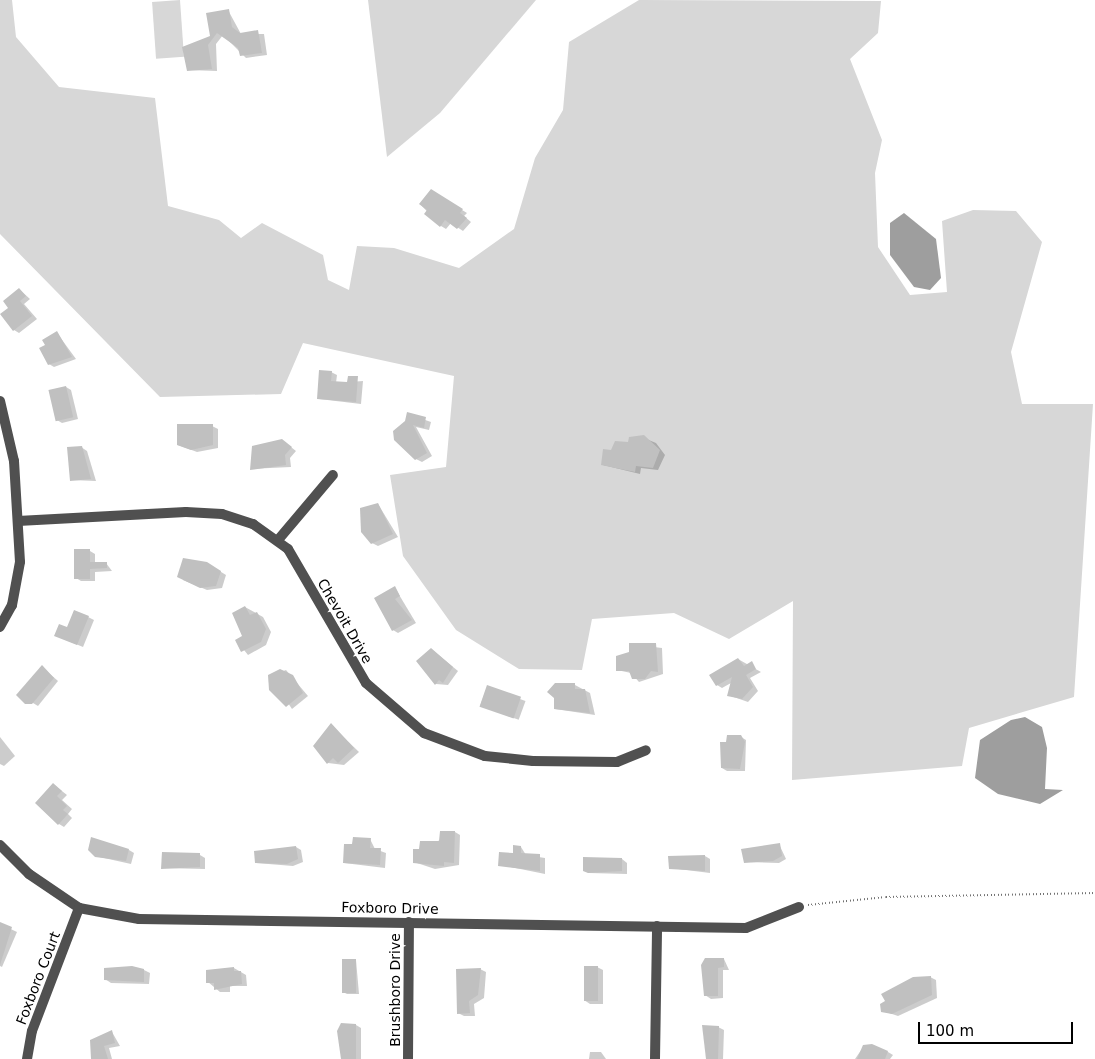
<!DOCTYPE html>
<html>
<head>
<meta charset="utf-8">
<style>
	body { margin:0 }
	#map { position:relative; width:1095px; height:1059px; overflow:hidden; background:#fff; font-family:"DejaVu Sans",sans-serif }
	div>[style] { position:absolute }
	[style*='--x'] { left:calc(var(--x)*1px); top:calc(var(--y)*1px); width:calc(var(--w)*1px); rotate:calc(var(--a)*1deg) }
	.green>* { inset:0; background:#d7d7d7; transform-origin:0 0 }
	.water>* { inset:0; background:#9e9e9e }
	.shadow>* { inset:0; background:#0003; transform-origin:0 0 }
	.building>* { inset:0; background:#c0c0c0; transform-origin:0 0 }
	.path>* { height:2px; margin-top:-1px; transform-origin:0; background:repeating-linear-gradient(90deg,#727272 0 1px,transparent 0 3.5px) }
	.minor>* { height:10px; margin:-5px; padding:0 5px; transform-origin:5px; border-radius:5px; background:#505050 }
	span { translate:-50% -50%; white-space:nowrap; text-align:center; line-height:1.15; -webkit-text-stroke:5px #fff; paint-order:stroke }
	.street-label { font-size:14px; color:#000 }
	.scale { position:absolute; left:918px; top:1022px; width:155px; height:22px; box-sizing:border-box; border:2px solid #000; border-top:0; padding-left:6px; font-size:15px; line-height:18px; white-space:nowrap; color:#000; -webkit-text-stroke:4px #fff; paint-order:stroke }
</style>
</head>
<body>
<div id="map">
	<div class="green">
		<div style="clip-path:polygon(0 0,12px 0,16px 37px,59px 87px,155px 98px,168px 206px,219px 220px,241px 238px,262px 223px,323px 255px,328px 280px,349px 290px,357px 246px,394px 248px,459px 268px,514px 229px,535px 158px,563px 110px,569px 42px,639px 0,881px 1px,878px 33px,850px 59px,882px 140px,875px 173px,878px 247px,910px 295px,947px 292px,942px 221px,973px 210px,1016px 211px,1042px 242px,1011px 352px,1022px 404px,1093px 404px,1074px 697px,969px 728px,962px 766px,792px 780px,793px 601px,729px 639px,674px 613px,592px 619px,582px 670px,519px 669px,456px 630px,403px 556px,390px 475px,446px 467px,454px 376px,303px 343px,281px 394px,160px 397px,0 234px)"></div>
		<div style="left:180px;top:0;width:57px;height:28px;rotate:86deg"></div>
		<div style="clip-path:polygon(368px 0,536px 0,440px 113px,387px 157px)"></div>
	</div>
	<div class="water">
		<div style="clip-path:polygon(904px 213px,936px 239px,941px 278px,930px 290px,914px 287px,890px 255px,890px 223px)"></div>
		<div style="clip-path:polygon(1025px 717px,1042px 727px,1047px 748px,1045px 789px,1063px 790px,1040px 804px,998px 794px,975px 778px,980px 740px,1011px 720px)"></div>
	</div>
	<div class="shadow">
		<div style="clip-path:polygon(228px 10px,241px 34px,264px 34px,267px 55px,246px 58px,223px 35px,216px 44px,217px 71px,188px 70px)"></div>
		<div style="clip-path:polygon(431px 191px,467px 213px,464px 216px,471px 222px,463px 231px,451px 223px,446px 229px,441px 226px,420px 204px)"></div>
		<div style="clip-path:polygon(19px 289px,30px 299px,24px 304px,37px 319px,19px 333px,14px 330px,10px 308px)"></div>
		<div style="clip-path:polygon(57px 333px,76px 359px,54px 367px,49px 364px,46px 345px)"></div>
		<div style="clip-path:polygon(331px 372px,337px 375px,336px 383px,363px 381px,361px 404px,319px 399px)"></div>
		<div style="clip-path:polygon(66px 387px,71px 390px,78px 419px,62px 423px,57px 420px)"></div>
		<div style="clip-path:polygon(408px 414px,431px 422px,429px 430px,416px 427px,432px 456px,422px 462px,416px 459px,406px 422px)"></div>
		<div style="clip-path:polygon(212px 426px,218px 429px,218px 448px,197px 452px,178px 445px)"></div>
		<div style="clip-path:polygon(639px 436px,656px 443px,665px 455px,658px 470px,641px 468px,640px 474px,603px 465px,612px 452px)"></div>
		<div style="clip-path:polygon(287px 444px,296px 451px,290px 458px,291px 467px,251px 469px)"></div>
		<div style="clip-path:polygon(81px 447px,87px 451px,96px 481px,71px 480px)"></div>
		<div style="clip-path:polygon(378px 504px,398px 537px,378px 546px,372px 543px)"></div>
		<div style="clip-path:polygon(90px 551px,95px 554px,95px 563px,106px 563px,112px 571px,95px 572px,95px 581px,81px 581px,76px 578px)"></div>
		<div style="clip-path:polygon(213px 567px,226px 575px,222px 588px,207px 590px,183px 580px)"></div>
		<div style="clip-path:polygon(395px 588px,416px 623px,398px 633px,393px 630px)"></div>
		<div style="clip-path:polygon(245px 607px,263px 617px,271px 632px,266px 645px,248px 655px,236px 640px,243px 637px)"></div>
		<div style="clip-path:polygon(88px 617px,94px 620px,83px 647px,61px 638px)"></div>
		<div style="clip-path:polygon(630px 644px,662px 648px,663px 674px,639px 682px,631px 673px,617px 670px,630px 653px)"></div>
		<div style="clip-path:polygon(431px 649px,458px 671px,448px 685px,436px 684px)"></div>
		<div style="clip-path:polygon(738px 659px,761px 672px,750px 678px,758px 691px,748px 702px,728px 695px,731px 683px,722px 688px,717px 685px)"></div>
		<div style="clip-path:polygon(42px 667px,58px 681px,38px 706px,18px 694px)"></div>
		<div style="clip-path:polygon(286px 670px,308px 696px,292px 709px,270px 676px)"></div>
		<div style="clip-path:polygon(575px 685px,590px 693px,595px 715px,555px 709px)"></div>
		<div style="left:487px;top:687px;width:41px;height:20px;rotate:20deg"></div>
		<div style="clip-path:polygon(331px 725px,359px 752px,344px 765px,328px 763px)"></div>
		<div style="clip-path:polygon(0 737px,15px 756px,4px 766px,0 764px)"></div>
		<div style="clip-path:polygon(741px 737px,746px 740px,745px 771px,727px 771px,722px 768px,728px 743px)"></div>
		<div style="clip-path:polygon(53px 784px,67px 795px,62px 800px,72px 809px,68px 814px,72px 818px,64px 827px,59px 824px)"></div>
		<div style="clip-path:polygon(455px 832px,460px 835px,459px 865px,435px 869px,414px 862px,421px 850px)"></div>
		<div style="clip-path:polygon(370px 839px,375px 849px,386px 853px,385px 868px,344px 863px,353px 846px)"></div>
		<div style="clip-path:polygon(779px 844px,786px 859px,779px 863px,745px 862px)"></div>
		<div style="clip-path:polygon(296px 847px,301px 850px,303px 862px,293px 866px,256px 863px)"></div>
		<div style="clip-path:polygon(521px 847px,526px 855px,545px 858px,545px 874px,500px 865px)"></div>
		<div style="clip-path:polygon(129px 850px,134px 853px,131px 864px,95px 856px)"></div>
		<div style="clip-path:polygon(200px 855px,205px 858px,205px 869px,162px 868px)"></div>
		<div style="clip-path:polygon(705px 856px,710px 859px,710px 873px,670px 868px)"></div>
		<div style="clip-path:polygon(584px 859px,622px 859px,627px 863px,627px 874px,589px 873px,584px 870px)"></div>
		<div style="clip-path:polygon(0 924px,17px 932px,2px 967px,0 966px)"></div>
		<div style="clip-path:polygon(724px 959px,729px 970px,723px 970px,723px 998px,711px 999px,705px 995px,702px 965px)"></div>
		<div style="clip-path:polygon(356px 960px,359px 994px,347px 994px,343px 992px)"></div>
		<div style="clip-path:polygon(597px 967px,603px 970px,603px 1004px,590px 1004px,584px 1000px)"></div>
		<div style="clip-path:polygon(234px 968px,246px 975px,247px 986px,230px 986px,230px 992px,220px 992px,208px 982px)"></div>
		<div style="clip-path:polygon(106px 969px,144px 970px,150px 973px,149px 984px,111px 983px,105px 979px)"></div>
		<div style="clip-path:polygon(480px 969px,486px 972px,484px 998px,474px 1004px,475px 1016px,464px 1016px,458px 1013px)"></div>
		<div style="clip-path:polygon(930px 977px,936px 980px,937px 998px,898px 1016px,883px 1011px)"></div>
		<div style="clip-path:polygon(356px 1025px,361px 1028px,361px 1059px,342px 1059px)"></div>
		<div style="clip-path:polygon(718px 1027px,724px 1030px,723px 1059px,706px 1059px)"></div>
		<div style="clip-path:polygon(112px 1032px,120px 1046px,109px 1048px,112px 1059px,96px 1059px)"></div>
		<div style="clip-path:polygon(872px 1045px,888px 1052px,893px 1055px,890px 1059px,855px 1059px,864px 1046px)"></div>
		<div style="clip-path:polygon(590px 1052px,601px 1052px,606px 1059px,589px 1059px)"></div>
	</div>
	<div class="building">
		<div style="clip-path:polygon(229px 9px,232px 27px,240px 33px,258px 30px,262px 53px,240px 56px,238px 48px,217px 33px,208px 45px,212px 69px,187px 71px,182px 47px,210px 36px,206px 13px)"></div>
		<div style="clip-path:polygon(431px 189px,463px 209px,460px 213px,467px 218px,457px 229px,445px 220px,440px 227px,424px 214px,427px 210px,419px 204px)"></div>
		<div style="clip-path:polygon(19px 288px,26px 296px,20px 301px,32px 316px,13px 331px,0 314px,8px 308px,3px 301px)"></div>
		<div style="clip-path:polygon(57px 331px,72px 357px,48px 365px,39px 348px,45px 345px,42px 340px)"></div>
		<div style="clip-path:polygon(319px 370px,332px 371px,331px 381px,347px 382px,348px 376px,358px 376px,356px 402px,317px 399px)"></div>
		<div style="left:66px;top:386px;width:32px;height:18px;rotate:77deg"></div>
		<div style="clip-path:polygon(407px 412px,426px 417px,424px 428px,413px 425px,427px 453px,415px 460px,394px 440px,393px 431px,405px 421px)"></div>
		<div style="clip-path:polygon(177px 424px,213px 424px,213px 445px,191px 450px,177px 445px)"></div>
		<div style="clip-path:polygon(644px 435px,660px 450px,653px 468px,636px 466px,635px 472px,601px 465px,603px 449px,611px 450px,615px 441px,628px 442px,629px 437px)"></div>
		<div style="clip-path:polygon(282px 439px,292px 447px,285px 455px,286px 465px,250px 470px,252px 446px)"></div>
		<div style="clip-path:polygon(82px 446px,91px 479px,70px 481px,67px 447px)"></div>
		<div style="clip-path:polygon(378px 503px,393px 534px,371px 544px,361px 532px,360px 508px)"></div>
		<div style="clip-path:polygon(74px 549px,90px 549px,90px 562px,107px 562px,107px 568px,90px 569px,90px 579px,74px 579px)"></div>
		<div style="clip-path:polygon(183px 558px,207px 562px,221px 571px,216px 586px,200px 588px,177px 577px)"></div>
		<div style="clip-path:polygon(395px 586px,400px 596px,395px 599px,412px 620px,392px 631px,374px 598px)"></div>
		<div style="clip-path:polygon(245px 606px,250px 615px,257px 612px,266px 629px,261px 642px,241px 652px,235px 640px,242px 636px,232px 613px)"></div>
		<div style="clip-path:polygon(74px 610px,89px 616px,77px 645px,54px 636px,59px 624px,67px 627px)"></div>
		<div style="clip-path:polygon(629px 643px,656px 643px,658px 672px,651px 671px,645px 679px,632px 679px,629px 671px,616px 671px,616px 656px,629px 652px)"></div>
		<div style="clip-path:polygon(431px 648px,453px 667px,443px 683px,439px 680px,435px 685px,416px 661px)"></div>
		<div style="clip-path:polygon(738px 658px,744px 666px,752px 661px,756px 669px,746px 675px,753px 687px,742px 699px,727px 696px,732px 677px,716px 686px,709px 675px)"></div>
		<div style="clip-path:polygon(42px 665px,54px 678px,32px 704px,25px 704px,16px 695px)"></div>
		<div style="clip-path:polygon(280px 669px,293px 675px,303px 693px,286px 707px,269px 690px,268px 675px)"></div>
		<div style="clip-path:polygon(555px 683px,575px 683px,575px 689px,585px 689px,590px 713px,554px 709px,554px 698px,547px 692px)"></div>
		<div style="left:487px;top:685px;width:36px;height:23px;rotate:19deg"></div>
		<div style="clip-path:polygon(331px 723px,354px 748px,338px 763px,333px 758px,327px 764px,313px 746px)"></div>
		<div style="clip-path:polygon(727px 735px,741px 735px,745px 742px,740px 769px,721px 768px,720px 742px,726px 742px)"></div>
		<div style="clip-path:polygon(53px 783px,62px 791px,57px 796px,67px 806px,63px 810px,68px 814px,58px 825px,35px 803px)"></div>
		<div style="clip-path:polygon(440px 831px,455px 831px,454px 863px,444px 862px,444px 866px,413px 863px,413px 849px,419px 849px,420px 841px,439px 841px)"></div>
		<div style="clip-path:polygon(91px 837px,129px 849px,126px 861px,95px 857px,88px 850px)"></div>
		<div style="clip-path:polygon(353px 837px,371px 838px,370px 848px,381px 848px,380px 865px,343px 863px,344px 844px,352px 844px)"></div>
		<div style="clip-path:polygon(780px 843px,782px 856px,773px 861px,744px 863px,741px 849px)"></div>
		<div style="clip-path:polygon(513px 845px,521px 846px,521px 853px,540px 854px,540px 871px,498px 866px,499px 852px,513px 853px)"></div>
		<div style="clip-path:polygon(296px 846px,298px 859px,287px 864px,255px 863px,254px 851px)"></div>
		<div style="clip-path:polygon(162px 852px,200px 853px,200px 867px,161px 869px)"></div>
		<div style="clip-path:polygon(705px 855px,705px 871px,669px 869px,668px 856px)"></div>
		<div style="clip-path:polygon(583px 857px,622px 858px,622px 871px,588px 873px,583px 871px)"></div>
		<div style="clip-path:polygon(0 922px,12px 927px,0 965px)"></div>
		<div style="clip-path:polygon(705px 958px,724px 958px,724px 967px,718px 968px,718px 996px,704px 996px,701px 965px)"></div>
		<div style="left:342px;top:959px;width:14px;height:34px"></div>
		<div style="clip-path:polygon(132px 966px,144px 969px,144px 982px,104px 980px,104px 968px)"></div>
		<div style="left:584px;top:966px;width:14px;height:35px"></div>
		<div style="clip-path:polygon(234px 967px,234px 971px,241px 971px,242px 984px,214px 990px,214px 983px,206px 983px,206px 970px)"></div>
		<div style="clip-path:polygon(481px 968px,478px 995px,469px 1001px,470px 1013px,457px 1014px,456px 969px)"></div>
		<div style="clip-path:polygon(931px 976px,932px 995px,892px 1014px,881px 1012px,880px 1004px,885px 1001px,881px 994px,913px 977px)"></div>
		<div style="clip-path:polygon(341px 1023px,356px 1024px,356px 1059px,341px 1059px,337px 1031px)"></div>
		<div style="clip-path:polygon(702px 1025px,719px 1026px,718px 1059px,706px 1059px)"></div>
		<div style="clip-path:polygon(112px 1030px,115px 1043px,104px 1046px,108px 1059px,91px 1059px,90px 1040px)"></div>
		<div style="clip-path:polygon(872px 1044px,888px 1051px,885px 1059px,857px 1059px,863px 1045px)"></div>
	</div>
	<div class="path">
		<div style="--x:808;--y:905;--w:78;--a:-5.9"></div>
		<div style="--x:886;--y:897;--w:209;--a:-1.1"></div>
	</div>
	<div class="minor">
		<div style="--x:0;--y:401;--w:62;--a:76.9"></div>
		<div style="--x:14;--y:461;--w:101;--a:86.6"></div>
		<div style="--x:20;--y:562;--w:44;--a:100.5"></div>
		<div style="--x:12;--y:605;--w:25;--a:119"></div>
		<div style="--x:18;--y:521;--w:168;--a:-3.1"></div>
		<div style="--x:186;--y:512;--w:36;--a:3"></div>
		<div style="--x:222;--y:514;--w:33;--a:18"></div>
		<div style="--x:253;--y:524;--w:43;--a:35.5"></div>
		<div style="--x:288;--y:549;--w:155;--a:59.8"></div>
		<div style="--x:366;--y:683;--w:77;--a:40.8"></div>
		<div style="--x:424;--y:733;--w:65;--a:20.7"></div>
		<div style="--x:485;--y:756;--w:48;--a:5.9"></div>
		<div style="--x:533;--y:761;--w:84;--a:0.7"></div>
		<div style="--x:617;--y:762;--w:31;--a:-22"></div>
		<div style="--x:278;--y:540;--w:85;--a:-49.8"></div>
		<div style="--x:0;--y:845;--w:41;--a:45"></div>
		<div style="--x:29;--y:874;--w:60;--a:34.2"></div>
		<div style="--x:79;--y:908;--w:61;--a:10.4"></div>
		<div style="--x:139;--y:919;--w:607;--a:0.85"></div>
		<div style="--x:746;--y:928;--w:57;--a:-21.6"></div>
		<div style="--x:27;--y:1059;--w:28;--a:-80"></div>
		<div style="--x:32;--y:1031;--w:132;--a:-69.1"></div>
		<div style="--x:408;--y:1059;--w:137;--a:-89.6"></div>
		<div style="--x:655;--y:1059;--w:133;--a:-89.1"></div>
	</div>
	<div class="street-label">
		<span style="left:345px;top:621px;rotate:60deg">Chevoit Drive</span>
		<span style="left:390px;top:908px;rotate:1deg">Foxboro Drive</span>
		<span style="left:38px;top:978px;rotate:-69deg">Foxboro Court</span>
		<span style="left:395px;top:990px;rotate:-90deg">Brushboro Drive</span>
	</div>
	<div class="scale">100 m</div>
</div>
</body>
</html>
